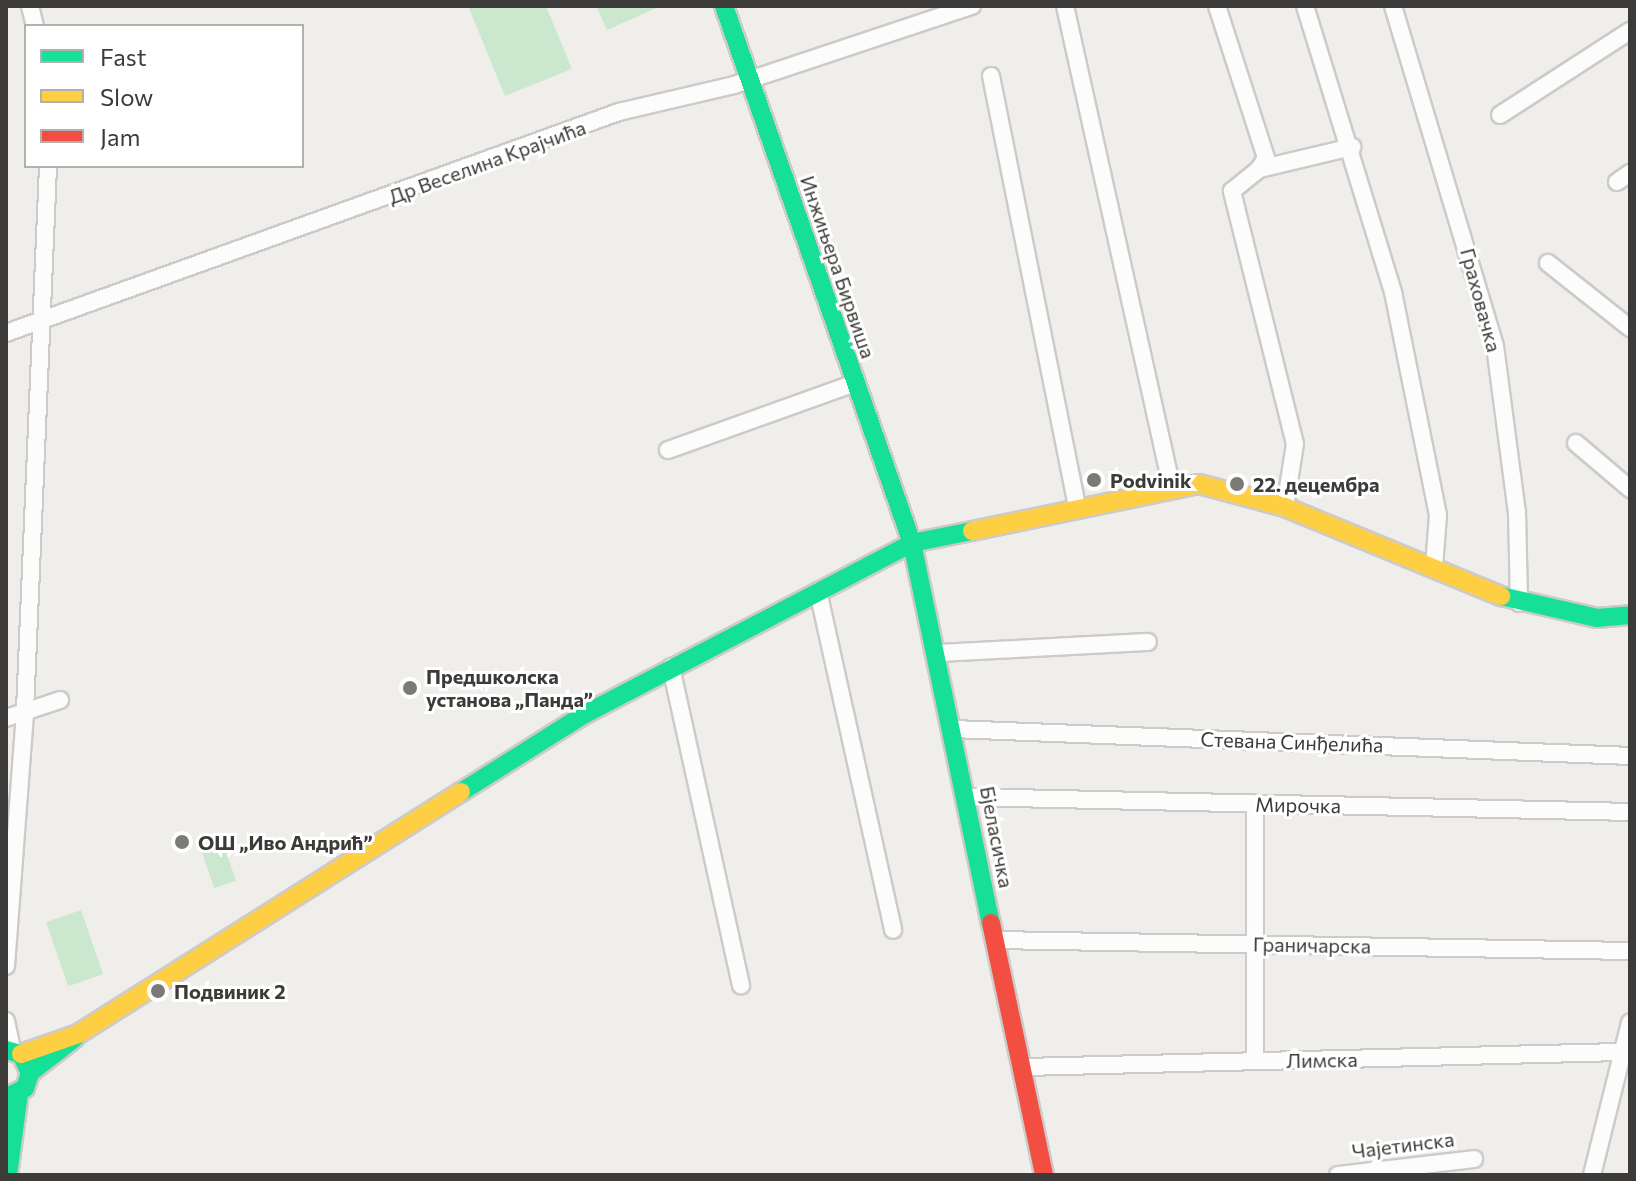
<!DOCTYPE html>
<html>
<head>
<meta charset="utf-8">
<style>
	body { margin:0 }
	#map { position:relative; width:1636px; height:1181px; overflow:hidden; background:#f0eeeb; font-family:Commissioner,sans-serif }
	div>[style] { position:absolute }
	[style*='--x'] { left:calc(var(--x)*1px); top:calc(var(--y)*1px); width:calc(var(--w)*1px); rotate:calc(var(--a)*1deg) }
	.green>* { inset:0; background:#cbe8cf; transform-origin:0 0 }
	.roads { filter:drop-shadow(2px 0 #cdcbc9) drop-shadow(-2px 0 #cdcbc9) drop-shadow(0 2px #cdcbc9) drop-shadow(0 -2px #cdcbc9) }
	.street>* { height:16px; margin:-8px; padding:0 8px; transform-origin:8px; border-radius:8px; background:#fdfcfc }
	.fast>* { height:18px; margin:-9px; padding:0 9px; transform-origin:9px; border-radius:9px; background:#16e098 }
	.slow>* { height:18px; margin:-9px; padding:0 9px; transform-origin:9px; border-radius:9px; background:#ffcf43 }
	.jam>* { height:18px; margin:-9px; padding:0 9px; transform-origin:9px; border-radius:9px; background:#f24e42 }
	.dots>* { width:22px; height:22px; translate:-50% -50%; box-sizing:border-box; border:4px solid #fff; border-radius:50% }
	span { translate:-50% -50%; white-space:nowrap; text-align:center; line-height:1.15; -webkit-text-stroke:6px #fff; paint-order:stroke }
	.street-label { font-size:20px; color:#3c3b39 }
	.poi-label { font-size:20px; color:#3c3b39; font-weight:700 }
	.left { translate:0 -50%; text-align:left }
	.frame { position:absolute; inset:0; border:8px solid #3c3b39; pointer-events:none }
	.legend { position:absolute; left:24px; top:24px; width:280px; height:144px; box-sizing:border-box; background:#fff; border:2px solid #b1b1b0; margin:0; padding:10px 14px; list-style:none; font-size:24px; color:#3c3b39 }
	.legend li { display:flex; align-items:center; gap:16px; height:40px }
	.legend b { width:40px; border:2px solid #b1b1b0 }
</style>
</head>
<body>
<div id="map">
	<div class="green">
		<div style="clip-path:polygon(468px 6px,546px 6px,572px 69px,505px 96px)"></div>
		<div style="clip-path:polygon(596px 6px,661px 6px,607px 30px)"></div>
		<div style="left:222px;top:840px;width:43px;height:23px;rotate:71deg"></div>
		<div style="left:81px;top:910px;width:68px;height:37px;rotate:71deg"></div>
	</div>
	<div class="roads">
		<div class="street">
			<div style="--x:30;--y:6;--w:21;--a:76"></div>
			<div style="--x:1065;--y:6;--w:491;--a:77.5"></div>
			<div style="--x:1217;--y:6;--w:160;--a:72.1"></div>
			<div style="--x:1266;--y:158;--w:13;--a:122"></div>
			<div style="--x:1305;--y:6;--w:299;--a:72.9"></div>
			<div style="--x:1393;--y:292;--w:227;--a:78.6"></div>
			<div style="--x:1438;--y:515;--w:52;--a:94.4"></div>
			<div style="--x:1393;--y:6;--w:355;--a:73.3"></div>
			<div style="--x:1495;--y:346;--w:167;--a:82.5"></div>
			<div style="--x:1517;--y:512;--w:91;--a:88.7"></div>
			<div style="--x:991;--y:76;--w:439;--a:78.7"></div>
			<div style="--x:1500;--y:115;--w:155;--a:-32.9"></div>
			<div style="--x:1617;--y:182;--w:16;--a:-35"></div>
			<div style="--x:1548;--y:263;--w:105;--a:38.4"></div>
			<div style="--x:6;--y:333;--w:652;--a:-19.83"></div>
			<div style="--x:619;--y:112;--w:118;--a:-13.2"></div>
			<div style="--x:734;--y:85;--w:251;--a:-18.4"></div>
			<div style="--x:1576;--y:443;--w:71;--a:40.4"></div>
			<div style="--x:668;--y:450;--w:199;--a:-19.7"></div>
			<div style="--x:1285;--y:507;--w:64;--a:-81"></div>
			<div style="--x:1295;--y:444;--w:261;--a:-104"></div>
			<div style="--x:1232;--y:191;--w:35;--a:-39"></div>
			<div style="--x:1259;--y:169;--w:96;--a:-13.3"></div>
			<div style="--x:818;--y:591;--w:347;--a:77.5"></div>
			<div style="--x:938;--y:653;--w:210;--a:-3"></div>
			<div style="--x:671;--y:667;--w:326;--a:77.6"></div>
			<div style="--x:6;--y:718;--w:57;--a:-18.4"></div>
			<div style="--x:953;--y:729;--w:678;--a:2.28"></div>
			<div style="--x:966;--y:797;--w:664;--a:1.29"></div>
			<div style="--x:1255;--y:804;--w:257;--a:90"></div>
			<div style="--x:994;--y:940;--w:636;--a:0.99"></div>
			<div style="--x:6;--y:966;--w:256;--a:-85.7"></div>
			<div style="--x:25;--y:711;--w:545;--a:-87.58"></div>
			<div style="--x:6;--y:1021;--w:30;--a:78"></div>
			<div style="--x:1024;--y:1067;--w:596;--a:-1.44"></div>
			<div style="--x:1338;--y:1175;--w:137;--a:-6.7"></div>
			<div style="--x:1592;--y:1175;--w:157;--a:-76"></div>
		</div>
		<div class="fast">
			<div style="--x:724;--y:6;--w:569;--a:70.71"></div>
			<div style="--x:912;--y:543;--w:388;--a:78.3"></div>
			<div style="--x:1501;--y:596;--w:98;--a:12.9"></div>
			<div style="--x:1597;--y:618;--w:33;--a:-5"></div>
			<div style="--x:461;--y:792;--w:146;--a:-32.2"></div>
			<div style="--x:585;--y:714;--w:369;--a:-27.6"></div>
			<div style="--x:912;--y:543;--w:61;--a:-11.3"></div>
			<div style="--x:6;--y:1050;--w:16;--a:15"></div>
			<div style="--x:21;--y:1054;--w:21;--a:65"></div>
			<div style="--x:30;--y:1073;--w:16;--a:108"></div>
			<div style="--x:25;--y:1088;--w:20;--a:153"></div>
			<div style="--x:30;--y:1073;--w:57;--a:-37.9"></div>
			<div style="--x:8;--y:1175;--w:83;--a:-82.4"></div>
		</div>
		<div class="slow">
			<div style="--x:972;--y:531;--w:232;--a:-11.7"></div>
			<div style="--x:1199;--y:484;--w:89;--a:15"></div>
			<div style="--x:1285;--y:507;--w:234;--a:22.4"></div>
			<div style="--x:21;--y:1054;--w:60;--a:-19.3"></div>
			<div style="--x:78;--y:1034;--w:453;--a:-32.3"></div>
		</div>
		<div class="jam">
			<div style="--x:991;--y:923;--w:258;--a:78.1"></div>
		</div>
	</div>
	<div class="dots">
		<div style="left:1094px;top:480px;background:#7b7a77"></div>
		<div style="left:1237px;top:484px;background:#7b7a77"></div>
		<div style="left:410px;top:688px;background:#7b7a77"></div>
		<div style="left:182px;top:842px;background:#7b7a77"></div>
		<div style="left:158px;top:991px;background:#7b7a77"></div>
	</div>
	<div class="street-label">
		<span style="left:487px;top:162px;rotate:-20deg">Др Веселина Крајчића</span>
		<span style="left:838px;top:267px;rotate:71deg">Инжињера Бирвиша</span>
		<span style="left:1481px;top:300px;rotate:75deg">Граховачка</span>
		<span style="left:1292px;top:742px;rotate:2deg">Стевана Синђелића</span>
		<span style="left:1298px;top:805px;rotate:1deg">Мирочка</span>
		<span style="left:997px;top:837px;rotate:79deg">Бјеласичка</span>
		<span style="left:1312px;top:945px;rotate:1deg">Граничарска</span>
		<span style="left:1322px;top:1060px;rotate:-1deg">Лимска</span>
		<span style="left:1403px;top:1145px;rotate:-7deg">Чајетинска</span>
	</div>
	<div class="poi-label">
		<span class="left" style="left:1110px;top:480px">Podvinik</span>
		<span class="left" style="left:1253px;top:484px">22. децембра</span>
		<span class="left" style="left:426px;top:688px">Предшколска<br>установа „Панда”</span>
		<span class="left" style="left:198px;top:842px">ОШ „Иво Андрић”</span>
		<span class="left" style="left:174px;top:991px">Подвиник 2</span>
	</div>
	<div class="frame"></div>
	<ul class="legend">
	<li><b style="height:10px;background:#16e098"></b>Fast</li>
	<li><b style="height:10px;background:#ffcf43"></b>Slow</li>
	<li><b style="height:10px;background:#f24e42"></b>Jam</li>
	</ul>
</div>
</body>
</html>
